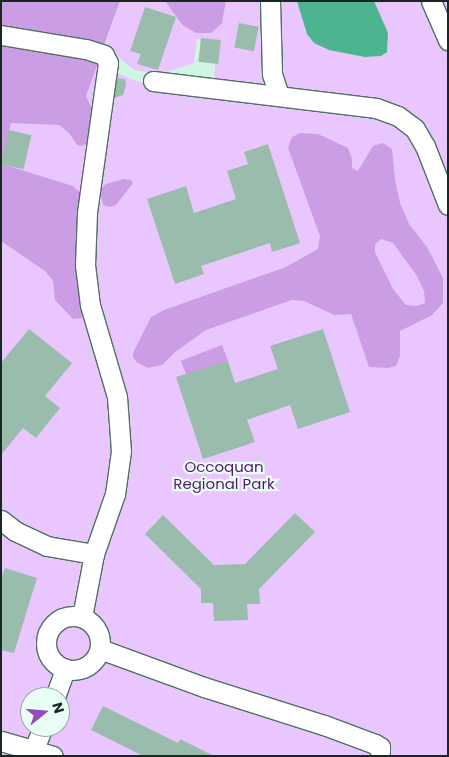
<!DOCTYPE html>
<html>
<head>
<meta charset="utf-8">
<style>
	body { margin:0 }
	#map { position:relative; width:449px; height:757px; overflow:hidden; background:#d1f5e5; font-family:Poppins,sans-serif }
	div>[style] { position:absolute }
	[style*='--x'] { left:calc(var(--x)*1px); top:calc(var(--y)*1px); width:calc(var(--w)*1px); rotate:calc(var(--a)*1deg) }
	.green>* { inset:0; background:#eac6ff }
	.forest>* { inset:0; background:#cb9de4; transform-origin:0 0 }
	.water>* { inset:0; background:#4cb48e }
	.building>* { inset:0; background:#9abcad; transform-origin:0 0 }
	.roads { filter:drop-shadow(1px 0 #4f6f62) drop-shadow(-1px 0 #4f6f62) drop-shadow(0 1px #4f6f62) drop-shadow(0 -1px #4f6f62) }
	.minor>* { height:19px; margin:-9.5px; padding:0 9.5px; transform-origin:9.5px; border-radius:9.5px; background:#fff }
	.minor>.ring { margin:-9.5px; padding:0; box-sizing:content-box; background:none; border:19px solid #fff; border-radius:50% }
	span { translate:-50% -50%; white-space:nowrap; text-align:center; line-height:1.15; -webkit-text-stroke:4.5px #e9fef4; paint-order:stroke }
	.park-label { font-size:15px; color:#52176c }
	.frame { position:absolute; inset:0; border:2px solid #192721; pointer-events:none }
	.north { position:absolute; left:20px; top:687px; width:50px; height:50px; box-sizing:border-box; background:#e9fef4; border:1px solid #96a8a0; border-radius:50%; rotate:73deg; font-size:14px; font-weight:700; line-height:20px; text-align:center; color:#192721 }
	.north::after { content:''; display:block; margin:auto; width:18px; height:22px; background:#974bbc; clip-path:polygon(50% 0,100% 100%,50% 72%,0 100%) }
</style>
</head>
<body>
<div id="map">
	<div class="green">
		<div style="clip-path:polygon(evenodd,120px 1px,165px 1px,182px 26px,222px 23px,226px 1px,448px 1px,448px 756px,1px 756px,1px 63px,99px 65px,136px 81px,212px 91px,218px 43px,197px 39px,194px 63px,160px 74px,134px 70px,105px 46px,120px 1px,30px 697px,60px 697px,60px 727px,30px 727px,30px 697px)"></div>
	</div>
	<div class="forest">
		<div style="clip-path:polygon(1px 1px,120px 1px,86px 96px,94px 113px,89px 142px,82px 146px,77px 145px,69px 133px,59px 125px,11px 123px,2px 164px,73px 186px,82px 194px,87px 308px,82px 318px,73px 319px,55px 300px,53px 281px,45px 271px,1px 241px)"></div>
		<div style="clip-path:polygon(165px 1px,226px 1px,222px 23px,211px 33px,196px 33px,182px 25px)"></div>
		<div style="clip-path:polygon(evenodd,300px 133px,318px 134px,348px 148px,352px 159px,352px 168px,358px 171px,373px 146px,383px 143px,392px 149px,395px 179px,400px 203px,409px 224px,427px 247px,443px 278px,443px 303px,432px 315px,400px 331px,400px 356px,396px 366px,388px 368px,369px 367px,351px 314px,334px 315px,304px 301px,292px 300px,206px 330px,175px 352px,162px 365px,148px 368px,138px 363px,133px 358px,133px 353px,151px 317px,164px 310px,286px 267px,318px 249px,320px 236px,288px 148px,292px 137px,300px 133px,381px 239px,393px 243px,417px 276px,424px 291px,425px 303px,417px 306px,406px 305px,393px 289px,375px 252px,375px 244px,381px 239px)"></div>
		<div style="clip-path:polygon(124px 179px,131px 180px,133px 183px,116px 205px,110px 207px,103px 205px,100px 190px,106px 184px)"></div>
		<div style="left:222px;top:345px;width:17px;height:44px;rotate:69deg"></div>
	</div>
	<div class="water">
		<div style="clip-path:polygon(297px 1px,374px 1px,388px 33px,387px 52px,381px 56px,365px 57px,329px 50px,314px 43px,307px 34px)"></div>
	</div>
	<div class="building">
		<div style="clip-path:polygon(145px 7px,176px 17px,158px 70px,137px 64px,141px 54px,130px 51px)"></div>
		<div style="left:239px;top:23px;width:20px;height:25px;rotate:11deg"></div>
		<div style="left:201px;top:38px;width:20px;height:24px;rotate:6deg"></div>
		<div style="clip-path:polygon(117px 78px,125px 79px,126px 85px,123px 95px,114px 98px)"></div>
		<div style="left:9px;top:130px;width:23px;height:35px;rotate:13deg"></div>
		<div style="clip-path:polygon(268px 144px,300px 243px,272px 252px,270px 243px,201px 266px,204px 274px,175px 284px,147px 199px,186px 186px,194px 213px,236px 199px,227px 171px,248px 164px,244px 152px)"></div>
		<div style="clip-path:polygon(29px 329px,72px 363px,45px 396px,60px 408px,36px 438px,23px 428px,1px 455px,1px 363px)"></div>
		<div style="clip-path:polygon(323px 329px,350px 412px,298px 429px,290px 405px,247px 420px,255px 442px,203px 459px,176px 377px,228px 361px,235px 383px,278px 369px,270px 346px)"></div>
		<div style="clip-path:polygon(295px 513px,315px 532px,259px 589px,260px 604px,247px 604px,248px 620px,214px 621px,213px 603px,201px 603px,201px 589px,145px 534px,163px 515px,214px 565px,245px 564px)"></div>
		<div style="clip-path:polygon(5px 568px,37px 578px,14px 653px,1px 650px,1px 579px)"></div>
		<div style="clip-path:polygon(103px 706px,178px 743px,180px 739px,214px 756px,143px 756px,91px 730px)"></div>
	</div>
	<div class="roads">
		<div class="minor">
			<div style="--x:270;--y:1;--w:73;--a:88.4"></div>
			<div style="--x:272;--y:74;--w:23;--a:72"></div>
			<div style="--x:431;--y:1;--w:43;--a:66.4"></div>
			<div style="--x:1;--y:35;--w:86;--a:9.4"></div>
			<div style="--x:86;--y:49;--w:19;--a:18"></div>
			<div style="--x:104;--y:55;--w:9;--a:63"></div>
			<div style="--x:108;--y:63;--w:151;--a:98"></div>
			<div style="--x:87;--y:213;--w:52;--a:92.2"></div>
			<div style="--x:85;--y:265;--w:40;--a:82.9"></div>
			<div style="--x:90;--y:305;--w:96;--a:73.6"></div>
			<div style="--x:117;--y:397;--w:54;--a:85.8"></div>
			<div style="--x:121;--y:451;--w:43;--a:97.9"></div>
			<div style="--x:115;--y:494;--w:64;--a:109.3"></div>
			<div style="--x:94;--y:554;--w:64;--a:100.8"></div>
			<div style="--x:153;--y:81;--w:225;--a:6.9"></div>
			<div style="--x:376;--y:108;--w:23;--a:20"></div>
			<div style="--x:398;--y:116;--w:21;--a:37"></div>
			<div style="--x:415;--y:129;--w:20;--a:60"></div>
			<div style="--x:425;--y:146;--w:63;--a:68.7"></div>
			<div style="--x:1;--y:520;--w:18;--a:38"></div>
			<div style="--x:15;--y:531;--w:35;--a:25"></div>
			<div style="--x:47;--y:546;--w:48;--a:9.7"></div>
			<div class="ring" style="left:46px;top:616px;width:35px;height:35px"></div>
			<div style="--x:100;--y:649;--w:111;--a:20.1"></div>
			<div style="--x:204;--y:687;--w:126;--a:17.6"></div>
			<div style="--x:324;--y:725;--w:54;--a:20.4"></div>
			<div style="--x:375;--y:744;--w:6;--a:31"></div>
			<div style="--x:380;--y:747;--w:5;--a:90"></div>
			<div style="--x:55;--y:697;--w:29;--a:-70"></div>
			<div style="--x:1;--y:741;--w:54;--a:16.1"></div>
			<div style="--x:34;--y:749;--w:24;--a:-68"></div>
		</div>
	</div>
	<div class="park-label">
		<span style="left:224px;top:475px">Occoquan<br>Regional Park</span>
	</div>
	<div class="frame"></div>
	<div class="north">N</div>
</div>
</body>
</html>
